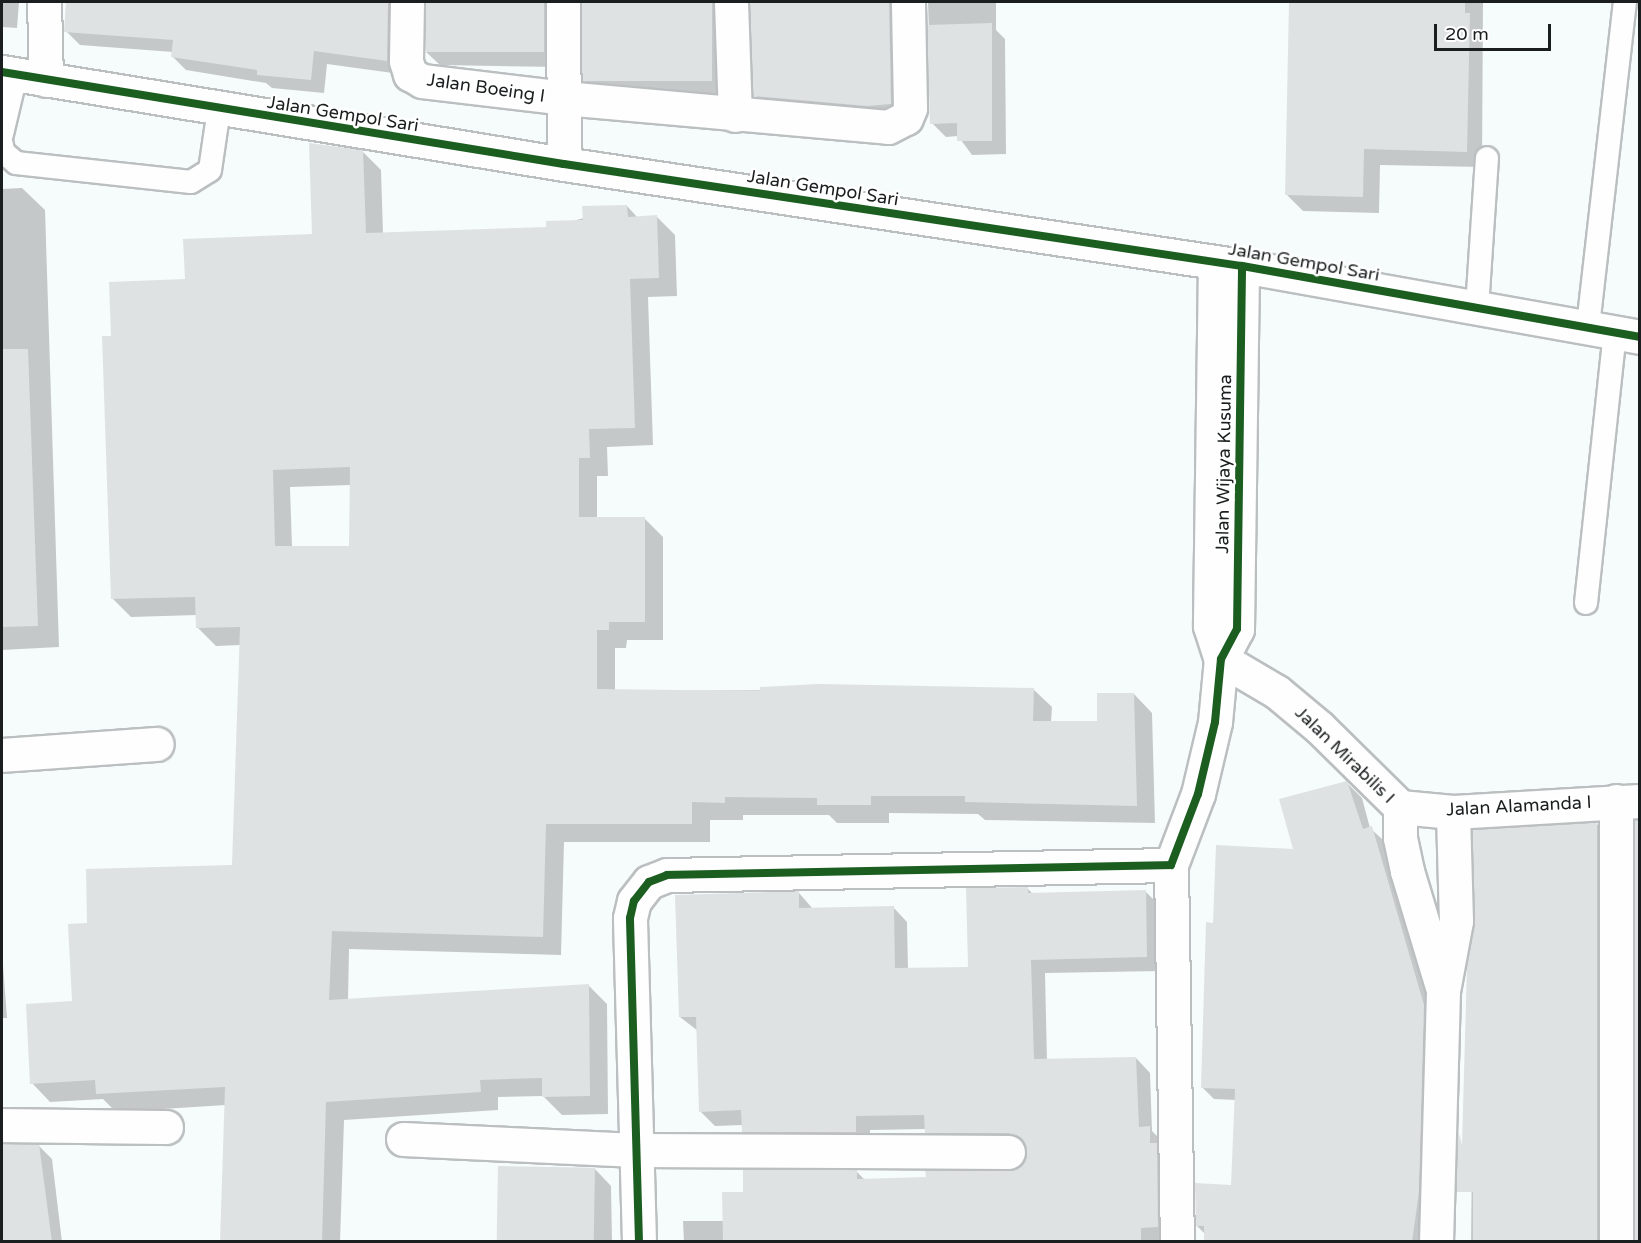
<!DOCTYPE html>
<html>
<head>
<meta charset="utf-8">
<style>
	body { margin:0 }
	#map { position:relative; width:1641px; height:1243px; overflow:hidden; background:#f6fbfc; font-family:"Varela Round",sans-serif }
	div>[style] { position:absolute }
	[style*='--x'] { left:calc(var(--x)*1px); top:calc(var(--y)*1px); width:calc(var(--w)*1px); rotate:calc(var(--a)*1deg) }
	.shadow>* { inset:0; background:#0003 }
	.building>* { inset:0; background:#dee2e3; transform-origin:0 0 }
	.roads { filter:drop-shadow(2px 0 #bbbfc0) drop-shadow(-2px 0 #bbbfc0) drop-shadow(0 2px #bbbfc0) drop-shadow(0 -2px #bbbfc0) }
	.lane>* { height:22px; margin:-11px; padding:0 11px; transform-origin:11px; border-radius:11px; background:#fefeff }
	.street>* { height:33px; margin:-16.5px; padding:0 16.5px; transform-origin:16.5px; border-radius:16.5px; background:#fefeff }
	.secondary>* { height:33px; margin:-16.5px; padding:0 16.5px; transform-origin:16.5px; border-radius:16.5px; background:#fefeff }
	.cycleway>* { height:8px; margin:-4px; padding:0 4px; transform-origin:4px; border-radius:4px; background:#1b5e20 }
	span { translate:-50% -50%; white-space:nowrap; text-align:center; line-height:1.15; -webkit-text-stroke:5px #fff; paint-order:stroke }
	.street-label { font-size:18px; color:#1b1e1f }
	.frame { position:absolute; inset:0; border:3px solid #1b1e1f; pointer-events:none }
	.scale { position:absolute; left:1434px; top:24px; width:117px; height:27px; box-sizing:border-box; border:3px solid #1b1e1f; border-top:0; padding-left:8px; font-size:18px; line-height:21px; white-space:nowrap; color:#1b1e1f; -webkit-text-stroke:4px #fff; paint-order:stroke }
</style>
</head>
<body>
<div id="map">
	<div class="shadow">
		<div style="clip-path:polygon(2px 2px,19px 2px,17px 28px,2px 27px)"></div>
		<div style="clip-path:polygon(67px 2px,410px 2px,400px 74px,327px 64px,324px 93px,272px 88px,266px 83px,186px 70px,172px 56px,173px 52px,80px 45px,66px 31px)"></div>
		<div style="clip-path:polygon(425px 2px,569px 2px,558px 67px,440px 65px,426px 52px)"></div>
		<div style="clip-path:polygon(583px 2px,733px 2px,728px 93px,598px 94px,584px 80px)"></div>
		<div style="clip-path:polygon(751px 2px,910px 2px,904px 118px,768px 109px,755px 95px)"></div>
		<div style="clip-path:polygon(928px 2px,996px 2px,996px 30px,1005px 39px,1006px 154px,972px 155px,958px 136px,946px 137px,932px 123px)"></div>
		<div style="clip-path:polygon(1293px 2px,1483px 2px,1482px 167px,1380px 165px,1379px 213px,1303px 211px,1286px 194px)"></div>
		<div style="clip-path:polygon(evenodd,363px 152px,381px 170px,383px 234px,548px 228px,627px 206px,638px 218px,657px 217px,675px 235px,677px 296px,648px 297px,653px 445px,607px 447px,608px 476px,597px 476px,597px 519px,645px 519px,663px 537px,663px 640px,627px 640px,626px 648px,615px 648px,615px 691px,1033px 689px,1052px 707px,1051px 722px,1098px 722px,1134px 694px,1152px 713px,1155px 823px,985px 820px,978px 814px,889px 813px,889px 823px,837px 823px,829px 815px,743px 815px,743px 820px,710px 820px,710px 842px,564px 842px,561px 955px,349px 949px,348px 1000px,589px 986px,607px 1004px,608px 1114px,562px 1115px,543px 1096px,498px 1097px,498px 1110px,344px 1120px,340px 1242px,221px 1242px,226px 1105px,116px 1112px,103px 1099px,50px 1102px,32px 1083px,74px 1003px,88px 924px,234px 866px,241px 645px,216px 646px,198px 628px,197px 615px,131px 617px,113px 599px,112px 337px,186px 281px,314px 235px,363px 152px,351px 485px,351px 548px,292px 547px,290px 487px,351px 485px)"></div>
		<div style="clip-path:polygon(22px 188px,45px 210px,59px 647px,2px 650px,2px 189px)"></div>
		<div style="clip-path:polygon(1346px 782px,1362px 798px,1370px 828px,1383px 840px,1435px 1018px,1425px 1242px,1205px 1242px,1205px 1234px,1197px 1226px,1232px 1186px,1236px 1100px,1214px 1099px,1202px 1087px,1215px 924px,1295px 851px)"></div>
		<div style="clip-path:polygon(1597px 824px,1608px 836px,1608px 1242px,1471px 1242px,1473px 1065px)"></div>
		<div style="clip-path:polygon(1027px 888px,1034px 895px,1145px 891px,1160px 906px,1161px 971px,1045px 973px,1047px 1061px,1136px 1058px,1150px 1073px,1152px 1131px,1163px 1142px,1172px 1241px,684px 1242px,683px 1221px,724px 1221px,744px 1193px,856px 1171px,865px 1180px,927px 1178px,1009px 1172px,1025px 1163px,1026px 1148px,940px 1147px,926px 1129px,870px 1130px,870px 1146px,758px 1146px,743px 1131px,743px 1125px,715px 1126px,700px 1111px,698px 1031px,680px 1017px,799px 893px,813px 909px,893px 907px,907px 922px,908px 969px,970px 968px)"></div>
		<div style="clip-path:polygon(2px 952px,7px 1018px,2px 1018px)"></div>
		<div style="clip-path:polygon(2px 1145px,39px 1146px,52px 1159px,62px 1242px,2px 1242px)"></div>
		<div style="clip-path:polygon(594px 1168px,611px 1186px,612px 1242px,500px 1242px)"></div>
	</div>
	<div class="building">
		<div style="clip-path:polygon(66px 2px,388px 2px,387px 61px,314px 51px,311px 80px,257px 75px,257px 70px,171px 57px,173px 40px,64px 32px)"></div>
		<div style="left:426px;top:2px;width:118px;height:50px"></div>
		<div style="left:582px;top:2px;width:130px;height:79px"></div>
		<div style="clip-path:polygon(750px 2px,889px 2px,891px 104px,867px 106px,753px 96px)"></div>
		<div style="clip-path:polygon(1289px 2px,1465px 2px,1465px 13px,1470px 13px,1467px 152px,1364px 149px,1363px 197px,1285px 195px)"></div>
		<div style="clip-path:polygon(992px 23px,992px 141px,957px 141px,957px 123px,930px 124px,927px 25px)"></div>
		<div style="clip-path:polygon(evenodd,309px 143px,363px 150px,366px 233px,546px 227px,546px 221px,583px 220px,582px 206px,627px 205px,628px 217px,657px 215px,659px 278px,630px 279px,635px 428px,589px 429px,590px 458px,579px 458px,579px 517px,645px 517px,645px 622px,609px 622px,609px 630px,597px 630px,597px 689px,760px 691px,760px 687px,818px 684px,1034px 688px,1033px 721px,1097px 721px,1097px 693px,1134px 693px,1137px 806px,965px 802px,965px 796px,871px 796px,871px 805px,817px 805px,817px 798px,725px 797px,725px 803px,692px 802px,692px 824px,546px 824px,543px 937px,332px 931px,329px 1000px,589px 984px,590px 1096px,542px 1097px,542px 1078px,480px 1080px,481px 1092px,326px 1102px,322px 1242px,220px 1242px,225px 1087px,96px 1094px,95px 1080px,30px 1084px,26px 1004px,72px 1001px,68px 924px,87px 923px,86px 869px,232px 865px,240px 627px,196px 628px,195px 597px,111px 599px,102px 336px,111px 336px,109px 282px,185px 279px,183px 239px,312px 234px,309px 143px,350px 467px,349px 546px,275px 546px,273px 470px,350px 467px)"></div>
		<div style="clip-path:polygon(2px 349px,28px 349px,38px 626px,2px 627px)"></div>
		<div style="clip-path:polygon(1347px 781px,1363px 829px,1372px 826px,1424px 1005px,1419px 1192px,1412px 1242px,1204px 1242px,1204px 1226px,1196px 1226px,1195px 1183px,1231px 1185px,1235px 1089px,1201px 1088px,1206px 922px,1213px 923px,1216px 845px,1293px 849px,1279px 799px)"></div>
		<div style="left:1635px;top:820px;width:5px;height:422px"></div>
		<div style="clip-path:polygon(1597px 822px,1597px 1242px,1473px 1242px,1473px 1192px,1456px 1192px,1458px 1130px,1462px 1145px,1467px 966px,1475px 921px,1472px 830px)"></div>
		<div style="clip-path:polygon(1028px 887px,1028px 893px,1146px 890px,1147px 957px,1031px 960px,1034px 1059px,1136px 1057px,1139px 1127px,1150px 1126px,1150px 1143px,1157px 1143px,1158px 1227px,1141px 1228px,1141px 1242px,723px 1242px,722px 1192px,743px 1192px,743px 1169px,857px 1170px,857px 1179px,926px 1177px,925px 1170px,1008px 1171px,1024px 1162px,1027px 1152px,1018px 1136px,1009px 1133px,925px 1133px,924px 1115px,856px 1116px,856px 1132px,742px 1132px,741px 1110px,699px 1112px,696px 1017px,679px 1017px,675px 895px,799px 891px,799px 908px,894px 906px,895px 968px,968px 967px,966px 888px)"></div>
		<div style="clip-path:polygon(2px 1144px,39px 1144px,52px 1242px,2px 1242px)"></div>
		<div style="left:498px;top:1166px;width:97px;height:76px;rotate:1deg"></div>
	</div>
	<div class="roads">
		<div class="lane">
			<div style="--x:2;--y:134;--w:61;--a:-76.7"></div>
			<div style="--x:2;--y:145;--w:7;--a:82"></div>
			<div style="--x:3;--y:152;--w:17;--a:40"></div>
			<div style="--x:16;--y:163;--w:176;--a:6.2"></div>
			<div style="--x:191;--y:182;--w:22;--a:-32"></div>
			<div style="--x:210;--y:170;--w:62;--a:-81.6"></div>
			<div style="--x:1477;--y:308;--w:150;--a:-86.2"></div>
			<div style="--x:1588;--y:326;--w:326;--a:-83.5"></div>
			<div style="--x:1586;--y:603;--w:274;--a:-83.9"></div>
		</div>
		<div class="street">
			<div style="--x:44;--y:2;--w:78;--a:88.5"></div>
			<div style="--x:407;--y:2;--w:59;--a:91"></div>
			<div style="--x:406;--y:61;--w:14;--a:73"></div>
			<div style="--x:410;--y:74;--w:14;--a:30"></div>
			<div style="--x:422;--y:81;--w:143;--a:6.8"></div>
			<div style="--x:564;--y:98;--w:325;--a:5.1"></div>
			<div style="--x:888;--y:127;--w:20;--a:-27"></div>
			<div style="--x:906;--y:118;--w:11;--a:-68"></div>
			<div style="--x:910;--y:108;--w:106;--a:-91.1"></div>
			<div style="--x:563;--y:2;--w:162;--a:89.6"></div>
			<div style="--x:731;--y:2;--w:113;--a:88"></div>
			<div style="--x:1215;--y:262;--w:364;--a:90.8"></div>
			<div style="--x:1210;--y:626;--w:35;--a:72"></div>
			<div style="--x:1221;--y:659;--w:65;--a:30.5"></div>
			<div style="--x:1277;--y:692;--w:55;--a:39.8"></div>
			<div style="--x:1319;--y:727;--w:114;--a:44.6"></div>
			<div style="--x:1400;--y:807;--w:31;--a:90"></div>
			<div style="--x:1400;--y:838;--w:34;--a:78"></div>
			<div style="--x:1407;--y:871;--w:121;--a:73.2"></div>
			<div style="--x:2;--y:755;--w:155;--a:-4.1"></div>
			<div style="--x:1400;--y:807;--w:53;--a:5.4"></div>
			<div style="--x:1453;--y:812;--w:187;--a:-3.4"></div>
			<div style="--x:1171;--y:865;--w:377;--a:89.1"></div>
			<div style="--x:2;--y:1125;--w:164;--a:0.7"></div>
			<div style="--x:403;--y:1139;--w:233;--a:2.7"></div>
			<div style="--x:636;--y:1150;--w:372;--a:0.3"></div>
			<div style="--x:639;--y:1242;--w:324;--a:-91.6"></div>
			<div style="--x:630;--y:918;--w:17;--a:-77"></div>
			<div style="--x:634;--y:901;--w:24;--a:-52"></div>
			<div style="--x:649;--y:882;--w:19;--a:-21"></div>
			<div style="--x:667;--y:875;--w:504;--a:-1.14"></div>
			<div style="--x:1171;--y:865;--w:76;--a:-69.2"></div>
			<div style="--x:1198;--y:794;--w:74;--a:-76.7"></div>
			<div style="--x:1215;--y:722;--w:63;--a:-84.6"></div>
			<div style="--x:1221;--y:659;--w:34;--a:-62"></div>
			<div style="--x:1237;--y:629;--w:363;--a:-89.2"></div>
			<div style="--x:1436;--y:1242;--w:251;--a:-88.4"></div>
			<div style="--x:1443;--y:991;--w:71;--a:-79.5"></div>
			<div style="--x:1456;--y:921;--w:109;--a:-91.6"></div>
			<div style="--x:1616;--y:1242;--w:441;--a:-90"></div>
		</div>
		<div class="secondary">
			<div style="--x:2;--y:72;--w:569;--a:9.3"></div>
			<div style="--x:564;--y:164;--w:686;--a:8.56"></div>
			<div style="--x:1242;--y:266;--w:404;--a:10.1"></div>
		</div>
	</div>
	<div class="cycleway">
		<div style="--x:2;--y:72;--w:569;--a:9.3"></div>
		<div style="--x:564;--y:164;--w:686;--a:8.56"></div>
		<div style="--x:1242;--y:266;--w:404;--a:10.1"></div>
		<div style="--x:639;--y:1242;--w:324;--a:-91.6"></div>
		<div style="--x:630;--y:918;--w:17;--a:-77"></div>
		<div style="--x:634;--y:901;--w:24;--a:-52"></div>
		<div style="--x:649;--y:882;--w:19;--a:-21"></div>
		<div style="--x:667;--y:875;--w:504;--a:-1.14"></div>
		<div style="--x:1171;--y:865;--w:76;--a:-69.2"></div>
		<div style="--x:1198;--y:794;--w:74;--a:-76.7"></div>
		<div style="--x:1215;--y:722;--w:63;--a:-84.6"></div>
		<div style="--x:1221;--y:659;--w:34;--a:-62"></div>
		<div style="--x:1237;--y:629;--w:363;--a:-89.2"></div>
	</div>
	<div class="street-label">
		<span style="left:486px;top:88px;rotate:8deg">Jalan Boeing I</span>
		<span style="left:343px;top:114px;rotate:9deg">Jalan Gempol Sari</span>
		<span style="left:823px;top:188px;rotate:9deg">Jalan Gempol Sari</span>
		<span style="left:1304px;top:262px;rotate:10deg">Jalan Gempol Sari</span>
		<span style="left:1224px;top:464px;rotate:-89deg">Jalan Wijaya Kusuma</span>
		<span style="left:1345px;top:755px;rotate:44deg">Jalan Mirabilis I</span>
		<span style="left:1519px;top:806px;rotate:-3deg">Jalan Alamanda I</span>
	</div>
	<div class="frame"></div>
	<div class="scale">20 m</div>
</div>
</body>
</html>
